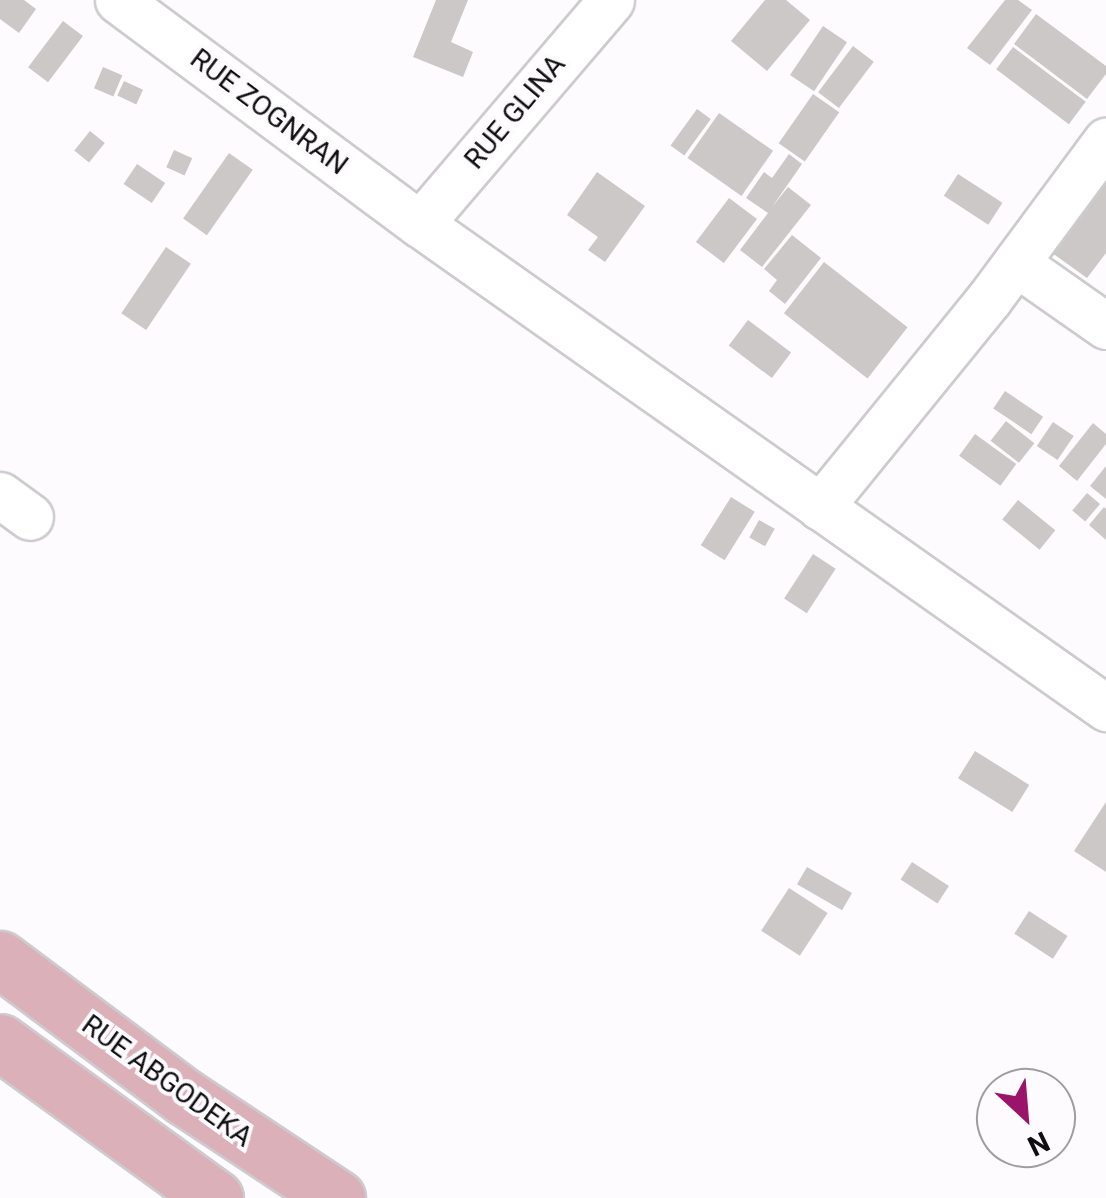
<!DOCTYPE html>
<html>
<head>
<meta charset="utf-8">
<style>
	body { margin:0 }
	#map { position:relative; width:1106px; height:1198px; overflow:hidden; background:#fdfbfe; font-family:Roboto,sans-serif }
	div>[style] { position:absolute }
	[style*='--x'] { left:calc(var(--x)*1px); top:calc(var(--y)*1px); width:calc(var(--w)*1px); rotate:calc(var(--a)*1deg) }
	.building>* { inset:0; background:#cbc8c7; transform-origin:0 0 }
	.roads { filter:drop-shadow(2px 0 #cdcbce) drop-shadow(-2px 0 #cdcbce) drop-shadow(0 2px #cdcbce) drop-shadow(0 -2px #cdcbce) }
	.minor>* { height:45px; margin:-22.5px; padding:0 22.5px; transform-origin:22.5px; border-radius:22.5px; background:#fff }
	.major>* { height:55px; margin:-27.5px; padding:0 27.5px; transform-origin:27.5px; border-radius:27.5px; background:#dbb0b8 }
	span { translate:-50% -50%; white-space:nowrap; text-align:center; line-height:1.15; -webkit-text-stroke:8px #fdfbfe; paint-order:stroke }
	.street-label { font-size:28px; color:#100f10 }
	.north { position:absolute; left:976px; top:1068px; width:100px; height:100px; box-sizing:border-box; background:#fdfbfe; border:2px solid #9e9d9f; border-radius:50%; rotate:154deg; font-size:28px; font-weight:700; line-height:40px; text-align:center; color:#100f10 }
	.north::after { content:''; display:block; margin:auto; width:35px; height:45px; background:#9a1569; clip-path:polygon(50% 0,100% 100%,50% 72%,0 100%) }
</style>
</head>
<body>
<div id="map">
	<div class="building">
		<div style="clip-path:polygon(0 0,24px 0,36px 9px,19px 33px,0 19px)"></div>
		<div style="clip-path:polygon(436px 0,468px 0,451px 42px,473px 52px,463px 77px,413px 57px)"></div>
		<div style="clip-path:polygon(765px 0,786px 0,810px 20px,767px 71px,731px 41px)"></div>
		<div style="clip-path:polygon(1005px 0,1018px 0,1032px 10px,990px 65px,967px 48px)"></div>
		<div style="clip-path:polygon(1036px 14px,1106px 66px,1106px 74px,1087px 99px,1014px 44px)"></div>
		<div style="left:63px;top:21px;width:25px;height:58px;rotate:37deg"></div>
		<div style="left:823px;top:26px;width:29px;height:59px;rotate:34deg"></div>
		<div style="left:853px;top:46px;width:26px;height:58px;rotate:37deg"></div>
		<div style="left:1013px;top:47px;width:91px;height:28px;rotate:37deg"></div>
		<div style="left:103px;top:67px;width:21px;height:23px;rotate:23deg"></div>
		<div style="left:124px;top:81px;width:21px;height:16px;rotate:25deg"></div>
		<div style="left:813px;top:94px;width:32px;height:60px;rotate:35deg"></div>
		<div style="left:697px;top:109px;width:17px;height:45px;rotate:36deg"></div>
		<div style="left:719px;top:113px;width:66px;height:55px;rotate:35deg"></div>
		<div style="left:90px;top:131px;width:19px;height:25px;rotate:39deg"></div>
		<div style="left:174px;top:150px;width:20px;height:19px;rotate:24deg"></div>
		<div style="left:229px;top:153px;width:29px;height:80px;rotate:35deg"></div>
		<div style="clip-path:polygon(789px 154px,802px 164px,772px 207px,788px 187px,811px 205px,762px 267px,740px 250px,768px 213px,746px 198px,764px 172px,772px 178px)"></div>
		<div style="clip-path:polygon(1106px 157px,1106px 253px,1087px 278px,1041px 245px)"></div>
		<div style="left:137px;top:164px;width:34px;height:24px;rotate:34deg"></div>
		<div style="clip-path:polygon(597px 172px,645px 206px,605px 262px,588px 250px,598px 237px,567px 215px)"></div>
		<div style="left:958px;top:174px;width:53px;height:26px;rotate:33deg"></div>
		<div style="left:729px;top:198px;width:35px;height:55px;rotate:37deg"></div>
		<div style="clip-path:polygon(792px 235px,821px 258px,785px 304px,769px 291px,777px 280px,764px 269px)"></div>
		<div style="left:166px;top:247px;width:30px;height:80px;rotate:34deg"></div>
		<div style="left:824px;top:262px;width:106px;height:65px;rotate:38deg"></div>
		<div style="left:748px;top:320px;width:54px;height:32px;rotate:37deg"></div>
		<div style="left:1005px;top:391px;width:46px;height:21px;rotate:34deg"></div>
		<div style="left:1006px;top:421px;width:36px;height:25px;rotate:38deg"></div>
		<div style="left:1053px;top:422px;width:25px;height:29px;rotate:34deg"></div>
		<div style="clip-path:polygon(1093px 423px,1106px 434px,1106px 444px,1077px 481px,1059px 466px)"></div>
		<div style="left:975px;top:434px;width:51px;height:27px;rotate:36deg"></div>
		<div style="clip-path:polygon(1106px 466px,1106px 499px,1090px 486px)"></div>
		<div style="left:1087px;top:493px;width:17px;height:23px;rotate:40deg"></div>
		<div style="left:731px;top:497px;width:28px;height:57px;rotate:32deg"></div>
		<div style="left:1018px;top:500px;width:48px;height:25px;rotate:39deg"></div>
		<div style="clip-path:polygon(1104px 507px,1106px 509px,1106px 540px,1089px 525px)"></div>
		<div style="left:759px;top:520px;width:18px;height:20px;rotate:29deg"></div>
		<div style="left:813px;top:554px;width:27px;height:53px;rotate:33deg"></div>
		<div style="left:975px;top:751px;width:64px;height:32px;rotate:32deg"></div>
		<div style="clip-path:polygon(1106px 802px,1106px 872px,1074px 851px)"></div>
		<div style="left:912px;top:862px;width:44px;height:21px;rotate:33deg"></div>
		<div style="left:807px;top:867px;width:52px;height:20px;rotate:30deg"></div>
		<div style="left:789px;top:888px;width:46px;height:51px;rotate:33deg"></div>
		<div style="left:1029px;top:911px;width:46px;height:27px;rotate:33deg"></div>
	</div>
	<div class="roads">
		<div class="minor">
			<div style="--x:118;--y:0;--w:376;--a:36.6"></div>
			<div style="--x:420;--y:224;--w:840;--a:35.2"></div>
			<div style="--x:420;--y:224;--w:294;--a:-49.5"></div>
			<div style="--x:1016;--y:263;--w:110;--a:35"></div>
			<div style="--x:0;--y:495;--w:37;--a:36"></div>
			<div style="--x:820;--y:507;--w:268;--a:-50.9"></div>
			<div style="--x:989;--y:299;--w:197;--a:-53.5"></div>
		</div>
		<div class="major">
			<div style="--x:0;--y:959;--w:229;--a:36.8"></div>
			<div style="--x:183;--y:1096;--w:185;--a:33.5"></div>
			<div style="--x:0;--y:1042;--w:266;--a:36"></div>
		</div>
	</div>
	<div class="street-label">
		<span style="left:269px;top:112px;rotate:37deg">RUE ZOGNRAN</span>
		<span style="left:515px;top:112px;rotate:-50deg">RUE GLINA</span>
		<span style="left:167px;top:1081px;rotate:36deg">RUE ABGODEKA</span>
	</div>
	<div class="north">N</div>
</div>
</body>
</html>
